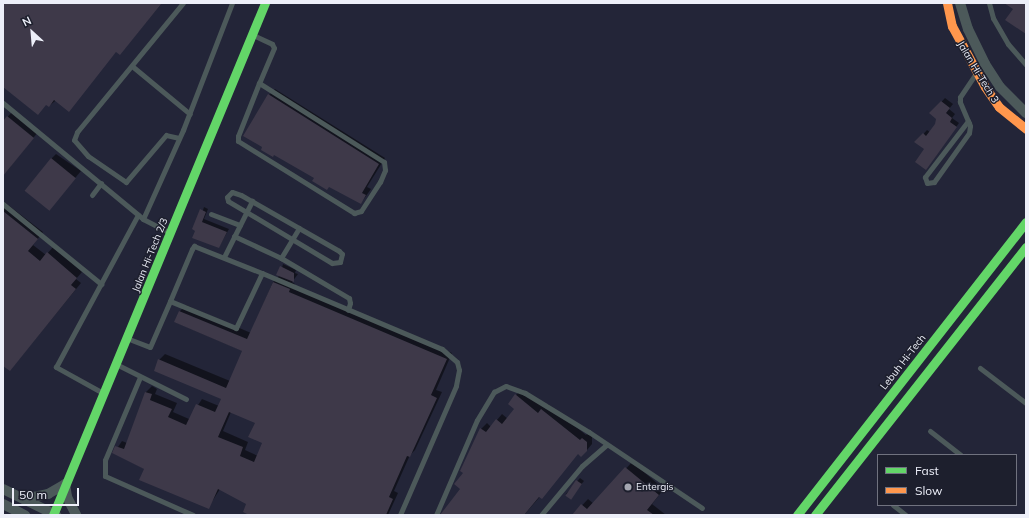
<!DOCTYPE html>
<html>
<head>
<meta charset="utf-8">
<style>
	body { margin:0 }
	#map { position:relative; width:1029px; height:518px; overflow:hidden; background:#20222a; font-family:Mulish,sans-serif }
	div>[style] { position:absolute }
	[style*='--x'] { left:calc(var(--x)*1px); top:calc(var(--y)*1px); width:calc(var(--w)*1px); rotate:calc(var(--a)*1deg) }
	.built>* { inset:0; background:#232538 }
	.shadow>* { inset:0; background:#0007 }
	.building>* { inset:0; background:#3e3949; transform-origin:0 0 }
	.lane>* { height:5px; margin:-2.5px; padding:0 2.5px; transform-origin:2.5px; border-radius:2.5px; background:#4c595a }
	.street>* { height:10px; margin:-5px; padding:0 5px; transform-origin:5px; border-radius:5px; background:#4c595a }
	.fast>* { height:9px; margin:-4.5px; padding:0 4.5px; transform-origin:4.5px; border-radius:4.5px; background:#63d668 }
	.slow>* { height:9px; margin:-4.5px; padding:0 4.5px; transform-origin:4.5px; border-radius:4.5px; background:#ff974d }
	.dots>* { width:11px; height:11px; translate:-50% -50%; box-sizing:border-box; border:2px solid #1d1f2d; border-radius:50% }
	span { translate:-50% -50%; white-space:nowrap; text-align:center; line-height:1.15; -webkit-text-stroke:3px #1d1f2d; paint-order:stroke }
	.street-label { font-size:10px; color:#edeff9 }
	.poi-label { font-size:10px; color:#edeff9 }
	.left { translate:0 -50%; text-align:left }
	.frame { position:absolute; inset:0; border:4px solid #edeff9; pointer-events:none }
	.legend { position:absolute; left:877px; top:454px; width:140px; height:52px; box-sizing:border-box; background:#1d1f2d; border:1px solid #70727f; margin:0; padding:5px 7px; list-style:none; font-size:12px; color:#edeff9 }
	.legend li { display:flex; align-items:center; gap:8px; height:20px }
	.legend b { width:20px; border:1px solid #70727f }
	.north { position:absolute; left:12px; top:12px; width:40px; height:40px; -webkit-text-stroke:3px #1d1f2d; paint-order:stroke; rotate:334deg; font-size:11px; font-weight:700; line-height:16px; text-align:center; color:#edeff9 }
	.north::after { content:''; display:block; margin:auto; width:14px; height:18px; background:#edeff9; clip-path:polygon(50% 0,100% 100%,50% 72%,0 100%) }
	.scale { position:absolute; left:12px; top:488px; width:67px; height:18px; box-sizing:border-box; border:2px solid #edeff9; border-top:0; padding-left:5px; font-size:12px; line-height:14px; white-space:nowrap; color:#edeff9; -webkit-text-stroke:3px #1d1f2d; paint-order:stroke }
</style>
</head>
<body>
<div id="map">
	<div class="built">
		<div style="clip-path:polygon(evenodd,3px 3px,1026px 3px,1026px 515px,3px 515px,3px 3px,878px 455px,1016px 455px,1016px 505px,878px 505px,878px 455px)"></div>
	</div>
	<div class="shadow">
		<div style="clip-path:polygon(3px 3px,162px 3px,120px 54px,117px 51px,49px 106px,3px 86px)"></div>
		<div style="clip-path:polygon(275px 89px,385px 158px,367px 187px,371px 189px,361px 203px,316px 178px,269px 95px)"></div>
		<div style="clip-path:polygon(945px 98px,953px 104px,949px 109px,955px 114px,952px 118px,959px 123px,929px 165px,925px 149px,916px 142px,927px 130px,930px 132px,936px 124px,937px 118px,931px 113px)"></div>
		<div style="clip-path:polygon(12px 112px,38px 132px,6px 172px,3px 170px,3px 122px)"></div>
		<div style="clip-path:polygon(56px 154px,81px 171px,49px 209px,50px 160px)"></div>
		<div style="clip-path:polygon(3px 201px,43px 232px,33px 245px,46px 255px,54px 246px,82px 272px,76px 279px,81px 283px,10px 370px,3px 364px)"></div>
		<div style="clip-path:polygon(204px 207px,208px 209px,204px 219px,229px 229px,219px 247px,194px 237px)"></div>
		<div style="clip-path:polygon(evenodd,283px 264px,296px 270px,295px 273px,298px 274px,292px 282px,295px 284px,294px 286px,452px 353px,436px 390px,442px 392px,415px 450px,410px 455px,394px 491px,398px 493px,388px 515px,252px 515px,248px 503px,220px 489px,208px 508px,145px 469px,114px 453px,122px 441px,127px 443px,146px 392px,152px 386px,157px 389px,155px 394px,177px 403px,173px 412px,189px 419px,202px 399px,219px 406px,222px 399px,159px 360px,165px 354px,230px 381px,243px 351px,175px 322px,180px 311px,186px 305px,251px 333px,273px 282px,280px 275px,283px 264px,231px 412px,256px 422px,264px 443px,258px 456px,245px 450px,248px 442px,223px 431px,231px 412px)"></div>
		<div style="clip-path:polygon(522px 389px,544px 407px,548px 404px,586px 435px,588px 433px,592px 436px,592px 444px,587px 450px,578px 453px,524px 515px,442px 515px,461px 489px,464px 472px,481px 429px,487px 423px,491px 427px,502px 414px,508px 419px,515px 409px,516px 395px)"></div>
		<div style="clip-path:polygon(632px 462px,664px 489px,652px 504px,666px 515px,573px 515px,588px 499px,594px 504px)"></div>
		<div style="clip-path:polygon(580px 478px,584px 481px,572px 495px,566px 494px)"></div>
	</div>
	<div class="building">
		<div style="clip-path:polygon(3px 3px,162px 3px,120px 55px,116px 52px,69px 112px,54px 100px,49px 107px,46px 105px,38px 115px,3px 87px)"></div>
		<div style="clip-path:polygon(1004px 3px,1026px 3px,1026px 34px,1005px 20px,1013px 9px)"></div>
		<div style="clip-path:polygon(268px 94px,379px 164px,362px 193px,366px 195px,361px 204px,329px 187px,327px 190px,312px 181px,314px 178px,274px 155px,273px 157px,261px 150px,262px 147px,243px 136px)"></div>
		<div style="clip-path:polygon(941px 101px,950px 108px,946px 113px,952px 118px,950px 122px,957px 127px,926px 170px,915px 162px,924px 149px,914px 142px,923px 133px,926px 136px,935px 124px,936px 119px,929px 113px)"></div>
		<div style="clip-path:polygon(7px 116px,34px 138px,3px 176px,3px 121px)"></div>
		<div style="left:51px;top:158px;width:32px;height:42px;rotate:39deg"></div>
		<div style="clip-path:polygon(200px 209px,206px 212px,202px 222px,227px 232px,219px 248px,192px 238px,195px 231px,192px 229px)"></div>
		<div style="clip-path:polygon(3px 211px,38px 239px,28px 251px,40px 261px,47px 252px,77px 278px,71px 285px,76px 289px,10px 371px,3px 366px)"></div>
		<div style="clip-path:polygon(280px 266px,294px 273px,294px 282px,276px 275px)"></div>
		<div style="clip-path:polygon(evenodd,273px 282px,290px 289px,289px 292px,447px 359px,431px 395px,437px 398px,410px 457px,407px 456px,389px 497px,393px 499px,386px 515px,249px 515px,243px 512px,246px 504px,218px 489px,209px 509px,139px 480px,144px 469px,112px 453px,115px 446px,124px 449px,145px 392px,152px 394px,150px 400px,172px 409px,168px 417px,186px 425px,196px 404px,215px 412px,221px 399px,154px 371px,158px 359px,226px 388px,242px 351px,174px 322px,179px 311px,247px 339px,273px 282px,229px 412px,255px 423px,248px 437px,262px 443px,254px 462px,240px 456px,243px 447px,218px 437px,229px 412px)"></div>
		<div style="clip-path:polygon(515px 394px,538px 413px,541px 409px,580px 440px,582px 438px,587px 442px,587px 451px,581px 457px,578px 454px,542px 499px,539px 497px,524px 515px,440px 515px,460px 489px,454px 484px,463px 473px,460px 471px,480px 428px,486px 432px,496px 419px,502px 424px,514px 409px,508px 404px)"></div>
		<div style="clip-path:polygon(625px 467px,659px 495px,647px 510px,654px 515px,572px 515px,581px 504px,587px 509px)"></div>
		<div style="left:576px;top:480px;width:7px;height:19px;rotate:34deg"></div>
	</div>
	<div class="lane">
		<div style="--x:989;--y:3;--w:16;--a:75"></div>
		<div style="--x:993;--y:18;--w:30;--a:60"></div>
		<div style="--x:1008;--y:44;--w:28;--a:49"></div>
		<div style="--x:253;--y:35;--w:21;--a:25"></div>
		<div style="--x:272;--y:44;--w:4;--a:63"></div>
		<div style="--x:274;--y:48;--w:38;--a:113"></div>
		<div style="--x:259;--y:83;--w:57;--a:111.6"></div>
		<div style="--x:238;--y:136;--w:5;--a:90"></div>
		<div style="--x:238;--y:141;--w:137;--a:31.8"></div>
		<div style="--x:354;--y:213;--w:7;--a:-16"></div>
		<div style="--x:361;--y:211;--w:35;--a:-57"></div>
		<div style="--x:380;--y:182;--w:13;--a:-67"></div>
		<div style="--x:385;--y:170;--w:8;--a:-97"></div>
		<div style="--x:384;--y:162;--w:148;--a:-147.7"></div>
		<div style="--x:132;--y:66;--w:75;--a:39.6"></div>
		<div style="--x:3;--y:103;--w:182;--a:39.6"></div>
		<div style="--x:143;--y:219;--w:29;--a:27"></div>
		<div style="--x:968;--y:121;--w:71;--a:127.5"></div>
		<div style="--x:925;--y:177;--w:6;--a:72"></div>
		<div style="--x:927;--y:183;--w:7;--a:-8"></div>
		<div style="--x:934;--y:182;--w:60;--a:-54.5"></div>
		<div style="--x:969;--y:133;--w:7;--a:-82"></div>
		<div style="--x:970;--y:126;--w:3;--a:-108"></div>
		<div style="--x:969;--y:123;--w:2;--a:-117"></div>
		<div style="--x:968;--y:121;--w:21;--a:-113"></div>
		<div style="--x:960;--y:102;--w:5;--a:-90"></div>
		<div style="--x:960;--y:97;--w:29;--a:-56"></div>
		<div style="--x:179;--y:138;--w:13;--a:-167"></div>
		<div style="--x:166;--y:135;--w:62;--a:130.4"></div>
		<div style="--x:126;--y:182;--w:46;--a:-145.6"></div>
		<div style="--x:88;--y:156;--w:21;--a:-131"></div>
		<div style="--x:74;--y:140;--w:9;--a:-69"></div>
		<div style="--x:77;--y:132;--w:167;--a:-50.6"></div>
		<div style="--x:232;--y:192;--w:9;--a:18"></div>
		<div style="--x:241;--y:195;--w:113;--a:29.7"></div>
		<div style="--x:339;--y:251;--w:4;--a:45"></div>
		<div style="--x:342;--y:254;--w:8;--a:104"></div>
		<div style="--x:340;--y:262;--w:8;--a:173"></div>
		<div style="--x:332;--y:263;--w:121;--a:-149.2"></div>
		<div style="--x:228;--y:201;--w:4;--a:-104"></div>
		<div style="--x:227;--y:197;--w:7;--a:-45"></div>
		<div style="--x:92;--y:195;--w:15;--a:-53"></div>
		<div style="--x:3;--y:204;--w:127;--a:39.2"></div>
		<div style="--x:211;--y:214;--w:31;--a:21"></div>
		<div style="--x:143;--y:219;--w:98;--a:-65.8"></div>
		<div style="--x:183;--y:130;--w:136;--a:-68.9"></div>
		<div style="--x:234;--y:236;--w:52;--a:25.1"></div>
		<div style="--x:281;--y:258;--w:79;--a:30.5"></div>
		<div style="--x:349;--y:298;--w:5;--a:79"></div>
		<div style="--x:350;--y:303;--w:7;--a:106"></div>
		<div style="--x:224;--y:257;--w:63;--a:-63.4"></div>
		<div style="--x:281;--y:258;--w:35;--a:-59"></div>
		<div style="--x:262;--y:273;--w:195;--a:22.9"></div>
		<div style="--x:442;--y:349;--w:20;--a:41"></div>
		<div style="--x:457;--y:362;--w:8;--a:76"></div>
		<div style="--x:459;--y:370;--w:16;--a:101"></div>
		<div style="--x:456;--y:386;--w:141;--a:113.5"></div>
		<div style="--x:129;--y:339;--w:22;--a:21"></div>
		<div style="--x:150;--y:347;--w:50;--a:-66.5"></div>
		<div style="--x:170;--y:301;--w:56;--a:-67.1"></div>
		<div style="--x:192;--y:249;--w:4;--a:-56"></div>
		<div style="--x:194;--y:246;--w:73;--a:21.7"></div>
		<div style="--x:262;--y:273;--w:61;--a:115.3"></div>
		<div style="--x:236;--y:328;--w:71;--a:-157.8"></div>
		<div style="--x:118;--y:365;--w:76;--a:26.6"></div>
		<div style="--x:980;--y:368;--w:58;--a:37.3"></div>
		<div style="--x:140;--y:377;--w:90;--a:112.9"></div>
		<div style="--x:105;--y:460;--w:16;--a:90"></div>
		<div style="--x:105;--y:476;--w:96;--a:23.9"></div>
		<div style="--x:103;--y:393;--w:54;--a:-151"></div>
		<div style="--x:56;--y:367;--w:173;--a:-61.7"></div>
		<div style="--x:930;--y:431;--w:39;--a:38"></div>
		<div style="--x:893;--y:505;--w:16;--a:38"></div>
		<div style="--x:436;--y:515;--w:103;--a:-66.7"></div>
		<div style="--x:477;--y:420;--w:33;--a:-59"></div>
		<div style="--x:494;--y:392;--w:13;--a:-27"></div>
		<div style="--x:506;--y:386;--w:20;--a:20"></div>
		<div style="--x:525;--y:393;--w:75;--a:31.4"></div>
		<div style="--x:589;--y:432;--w:136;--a:33.9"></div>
		<div style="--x:541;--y:515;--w:64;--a:-50.1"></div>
		<div style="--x:582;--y:466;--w:32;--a:-41"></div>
	</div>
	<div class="street">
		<div style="--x:960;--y:3;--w:27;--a:73"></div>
		<div style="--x:968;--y:29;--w:39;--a:64"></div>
		<div style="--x:985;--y:64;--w:27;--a:57"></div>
		<div style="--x:1000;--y:87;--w:37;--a:45"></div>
		<div style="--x:3;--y:489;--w:59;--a:26.1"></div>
		<div style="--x:24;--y:499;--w:25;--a:-12"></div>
		<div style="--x:48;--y:494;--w:20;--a:-30"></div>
		<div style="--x:65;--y:484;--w:13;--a:81"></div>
		<div style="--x:67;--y:497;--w:20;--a:63"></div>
		<div style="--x:3;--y:504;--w:25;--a:27"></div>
	</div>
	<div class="fast">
		<div style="--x:53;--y:515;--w:554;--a:-67.51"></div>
		<div style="--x:797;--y:515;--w:372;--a:-52"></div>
		<div style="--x:815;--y:515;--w:341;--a:-51.8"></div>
	</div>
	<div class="slow">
		<div style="--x:947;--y:3;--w:24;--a:78"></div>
		<div style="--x:952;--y:26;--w:69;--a:61.6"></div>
		<div style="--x:985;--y:87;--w:24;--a:55"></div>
		<div style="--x:999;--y:107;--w:35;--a:39"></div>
	</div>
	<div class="dots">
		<div style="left:628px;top:487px;background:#a5a7b1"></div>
	</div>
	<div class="street-label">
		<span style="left:978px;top:72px;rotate:59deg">Jalan Hi-Tech 3</span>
		<span style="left:150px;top:255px;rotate:-68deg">Jalan Hi-Tech 2/3</span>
		<span style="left:903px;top:362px;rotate:-52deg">Lebuh Hi-Tech</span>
	</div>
	<div class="poi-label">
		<span class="left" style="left:636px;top:487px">Entergis</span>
	</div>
	<div class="frame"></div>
	<ul class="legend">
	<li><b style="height:5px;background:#63d668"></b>Fast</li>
	<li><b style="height:5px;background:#ff974d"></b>Slow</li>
	</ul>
	<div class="north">N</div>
	<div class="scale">50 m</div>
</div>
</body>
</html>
